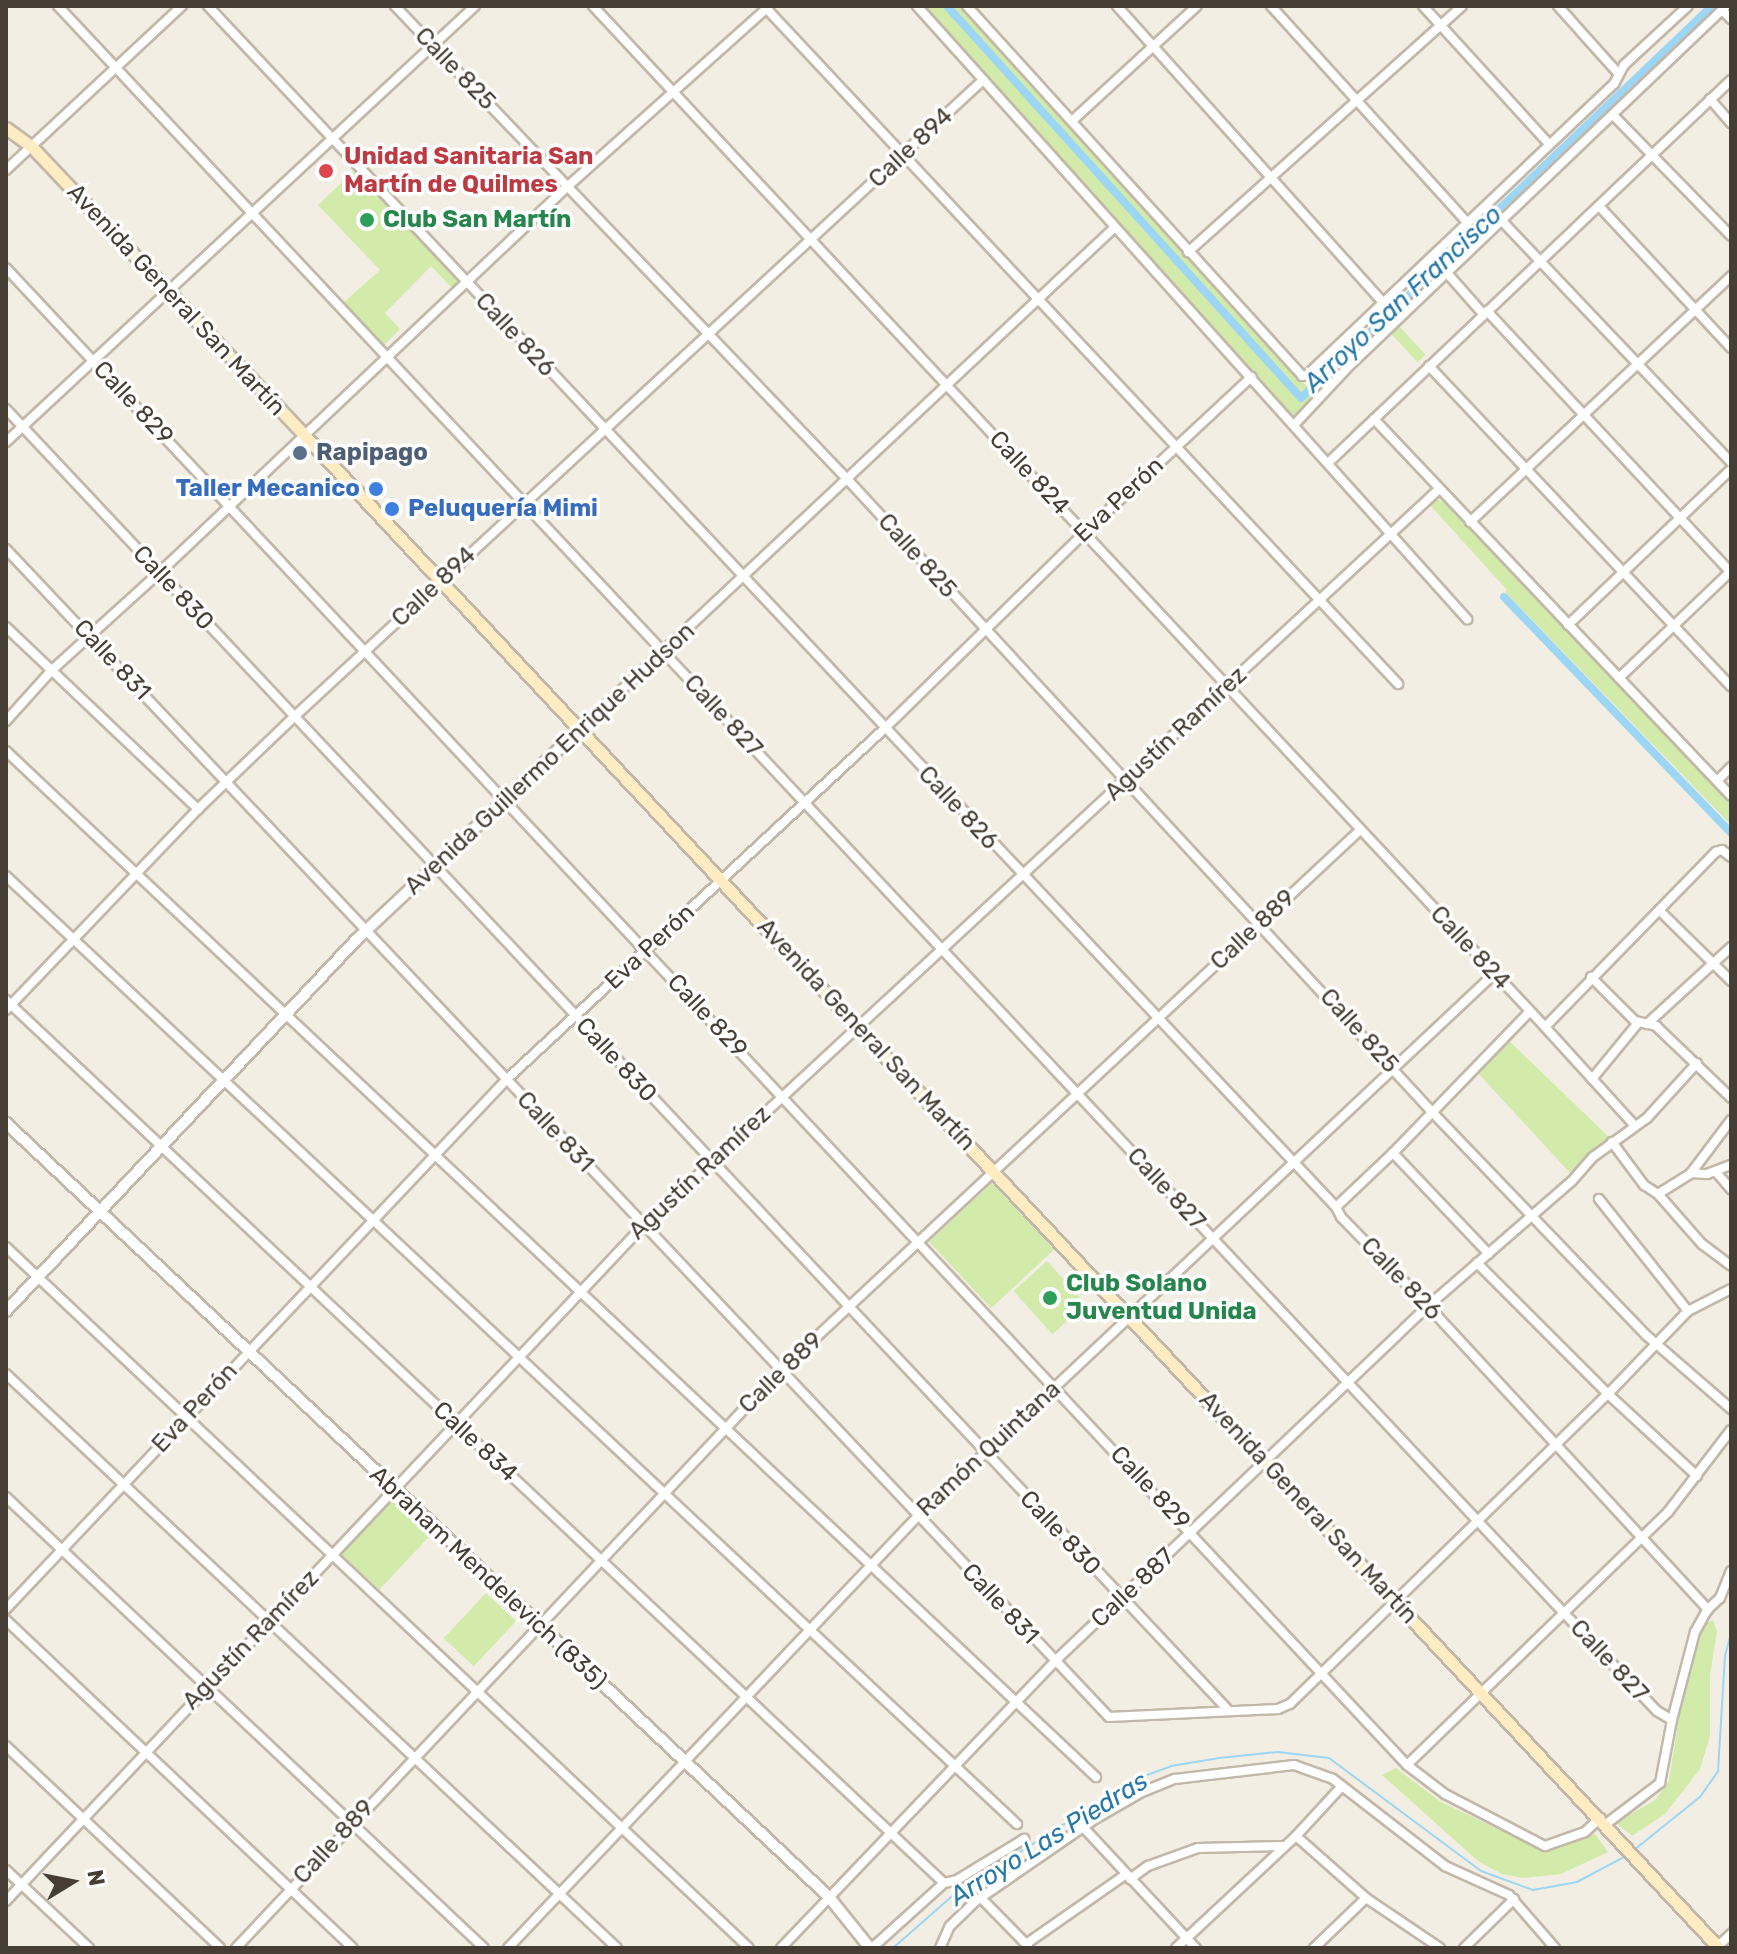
<!DOCTYPE html>
<html>
<head>
<meta charset="utf-8">
<style>
	body { margin:0 }
	#map { position:relative; width:1737px; height:1954px; overflow:hidden; background:#f3eee4; font-family:Rubik,sans-serif }
	div>[style] { position:absolute }
	[style*='--x'] { left:calc(var(--x)*1px); top:calc(var(--y)*1px); width:calc(var(--w)*1px); rotate:calc(var(--a)*1deg) }
	.green>* { inset:0; background:#d2eaaa; transform-origin:0 0 }
	.stream>* { height:2px; margin:-1px; padding:0 1px; transform-origin:1px; border-radius:1px; background:#9cd6f4 }
	.canal>* { height:8px; margin:-4px; padding:0 4px; transform-origin:4px; border-radius:4px; background:#9cd6f4 }
	.roads { filter:drop-shadow(2px 0 #c2b8a9) drop-shadow(-2px 0 #c2b8a9) drop-shadow(0 2px #c2b8a9) drop-shadow(0 -2px #c2b8a9) }
	.minor>* { height:8px; margin:-4px; padding:0 4px; transform-origin:4px; border-radius:4px; background:#fff }
	.tertiary>* { height:10px; margin:-5px; padding:0 5px; transform-origin:5px; border-radius:5px; background:#fff }
	.secondary>* { height:11px; margin:-5.5px; padding:0 5.5px; transform-origin:5.5px; border-radius:5.5px; background:#ffecc3 }
	.dots>* { width:22px; height:22px; translate:-50% -50%; box-sizing:border-box; border:4px solid #fff; border-radius:50% }
	span { translate:-50% -50%; white-space:nowrap; text-align:center; line-height:1.15; -webkit-text-stroke:7px #fff; paint-order:stroke }
	.street-label { font-size:24px; color:#463e34 }
	.health-label { font-size:24px; color:#be3a42; font-weight:700 }
	.left { translate:0 -50%; text-align:left }
	.leisure-label { font-size:24px; color:#27864d; font-weight:700 }
	.service-label { font-size:24px; color:#4e5e75; font-weight:700 }
	.shop-label { font-size:24px; color:#366cbe; font-weight:700 }
	.right { translate:-100% -50%; text-align:right }
	.water-label { font-size:26px; color:#2578a7; font-style:italic }
	.frame { position:absolute; inset:0; border:8px solid #463e34; pointer-events:none }
	.north { position:absolute; left:32px; top:1842px; width:80px; height:80px; -webkit-text-stroke:6px #fff; paint-order:stroke; rotate:80deg; font-size:22px; font-weight:700; line-height:32px; text-align:center; color:#463e34 }
	.north::after { content:''; display:block; margin:auto; width:28px; height:36px; background:#463e34; clip-path:polygon(50% 0,100% 100%,50% 72%,0 100%) }
</style>
</head>
<body>
<div id="map">
	<div class="green">
		<div style="clip-path:polygon(925px 6px,965px 6px,1316px 397px,1297px 415px,1290px 414px)"></div>
		<div style="clip-path:polygon(355px 170px,458px 282px,452px 288px,431px 266px,385px 313px,400px 329px,383px 346px,343px 303px,380px 270px,318px 205px)"></div>
		<div style="left:1397px;top:324px;width:42px;height:11px;rotate:47deg"></div>
		<div style="clip-path:polygon(1437px 499px,1445px 503px,1731px 805px,1731px 825px,1505px 592px,1507px 590px,1429px 504px)"></div>
		<div style="clip-path:polygon(1508px 1040px,1610px 1138px,1583px 1159px,1571px 1174px,1476px 1071px)"></div>
		<div style="left:992px;top:1183px;width:91px;height:86px;rotate:47deg"></div>
		<div style="left:1047px;top:1261px;width:58px;height:45px;rotate:48deg"></div>
		<div style="left:392px;top:1500px;width:52px;height:74px;rotate:43deg"></div>
		<div style="left:486px;top:1593px;width:41px;height:62px;rotate:43deg"></div>
		<div style="clip-path:polygon(1713px 1620px,1717px 1631px,1710px 1675px,1710px 1736px,1700px 1769px,1665px 1814px,1632px 1836px,1616px 1823px,1655px 1800px,1669px 1781px,1688px 1661px,1700px 1627px)"></div>
		<div style="clip-path:polygon(1396px 1768px,1441px 1802px,1542px 1850px,1553px 1850px,1595px 1834px,1608px 1852px,1561px 1874px,1523px 1878px,1502px 1874px,1478px 1861px,1382px 1775px)"></div>
	</div>
	<div class="stream">
		<div style="--x:1634;--y:1850;--w:85;--a:-38.8"></div>
		<div style="--x:1700;--y:1797;--w:32;--a:-55"></div>
		<div style="--x:1718;--y:1771;--w:115;--a:-86.5"></div>
		<div style="--x:1725;--y:1656;--w:24;--a:-75"></div>
		<div style="--x:893;--y:1948;--w:86;--a:-41.2"></div>
		<div style="--x:958;--y:1891;--w:210;--a:-32.2"></div>
		<div style="--x:1136;--y:1779;--w:37;--a:-20"></div>
		<div style="--x:1171;--y:1766;--w:49;--a:-9.5"></div>
		<div style="--x:1219;--y:1758;--w:59;--a:-5.8"></div>
		<div style="--x:1278;--y:1752;--w:51;--a:6.7"></div>
		<div style="--x:1329;--y:1758;--w:189;--a:36.6"></div>
		<div style="--x:1481;--y:1871;--w:55;--a:20.1"></div>
		<div style="--x:1533;--y:1890;--w:45;--a:-10.3"></div>
		<div style="--x:1577;--y:1882;--w:55;--a:-28"></div>
	</div>
	<div class="canal">
		<div style="--x:947;--y:6;--w:528;--a:47.92"></div>
		<div style="--x:1301;--y:398;--w:568;--a:-43.64"></div>
		<div style="--x:1504;--y:597;--w:327;--a:46.1"></div>
	</div>
	<div class="roads">
		<div class="minor">
			<div style="--x:58;--y:6;--w:2202;--a:46.86"></div>
			<div style="--x:1564;--y:1613;--w:135;--a:46.5"></div>
			<div style="--x:1657;--y:1711;--w:17;--a:31"></div>
			<div style="--x:208;--y:6;--w:1648;--a:46.8"></div>
			<div style="--x:1336;--y:1207;--w:11;--a:63"></div>
			<div style="--x:1341;--y:1217;--w:124;--a:45.7"></div>
			<div style="--x:1428;--y:1306;--w:413;--a:47.3"></div>
			<div style="--x:395;--y:6;--w:656;--a:46.3"></div>
			<div style="--x:848;--y:480;--w:862;--a:47.26"></div>
			<div style="--x:1433;--y:1113;--w:308;--a:46.2"></div>
			<div style="--x:1646;--y:1335;--w:113;--a:41"></div>
			<div style="--x:593;--y:6;--w:1396;--a:47"></div>
			<div style="--x:1545;--y:1027;--w:245;--a:-45.7"></div>
			<div style="--x:1716;--y:852;--w:6;--a:-18"></div>
			<div style="--x:1722;--y:850;--w:11;--a:38"></div>
			<div style="--x:917;--y:6;--w:824;--a:48.1"></div>
			<div style="--x:967;--y:6;--w:499;--a:47.8"></div>
			<div style="--x:1302;--y:376;--w:5;--a:-11"></div>
			<div style="--x:1307;--y:375;--w:423;--a:-43.5"></div>
			<div style="--x:1614;--y:84;--w:21;--a:-62"></div>
			<div style="--x:1624;--y:65;--w:87;--a:-42.7"></div>
			<div style="--x:1117;--y:6;--w:398;--a:48.1"></div>
			<div style="--x:1271;--y:6;--w:292;--a:47.8"></div>
			<div style="--x:1423;--y:6;--w:187;--a:47.6"></div>
			<div style="--x:1558;--y:6;--w:90;--a:48.2"></div>
			<div style="--x:765;--y:7;--w:927;--a:46.92"></div>
			<div style="--x:1722;--y:10;--w:13;--a:45"></div>
			<div style="--x:1710;--y:99;--w:32;--a:49"></div>
			<div style="--x:1613;--y:115;--w:169;--a:45.7"></div>
			<div style="--x:1073;--y:120;--w:168;--a:-42.6"></div>
			<div style="--x:6;--y:170;--w:241;--a:-43"></div>
			<div style="--x:1599;--y:206;--w:194;--a:47.1"></div>
			<div style="--x:1502;--y:221;--w:332;--a:46.5"></div>
			<div style="--x:1188;--y:252;--w:368;--a:-41.9"></div>
			<div style="--x:6;--y:268;--w:2050;--a:46.9"></div>
			<div style="--x:1407;--y:1765;--w:48;--a:37.3"></div>
			<div style="--x:1445;--y:1794;--w:113;--a:27.5"></div>
			<div style="--x:1545;--y:1846;--w:42;--a:-19.3"></div>
			<div style="--x:1585;--y:1832;--w:21;--a:-43"></div>
			<div style="--x:1447;--y:273;--w:56;--a:48.6"></div>
			<div style="--x:1487;--y:311;--w:358;--a:47"></div>
			<div style="--x:1429;--y:366;--w:440;--a:46.7"></div>
			<div style="--x:6;--y:409;--w:1785;--a:46.79"></div>
			<div style="--x:1374;--y:419;--w:519;--a:46.56"></div>
			<div style="--x:1294;--y:425;--w:79;--a:-47"></div>
			<div style="--x:1348;--y:367;--w:523;--a:-43.68"></div>
			<div style="--x:6;--y:442;--w:640;--a:-42.91"></div>
			<div style="--x:1328;--y:463;--w:556;--a:-43.54"></div>
			<div style="--x:1470;--y:522;--w:359;--a:-43.3"></div>
			<div style="--x:6;--y:549;--w:1606;--a:46.64"></div>
			<div style="--x:1109;--y:1717;--w:169;--a:-2.7"></div>
			<div style="--x:1278;--y:1709;--w:13;--a:-23"></div>
			<div style="--x:1290;--y:1704;--w:444;--a:-44.3"></div>
			<div style="--x:1608;--y:1394;--w:115;--a:-46.1"></div>
			<div style="--x:1688;--y:1311;--w:48;--a:-27.1"></div>
			<div style="--x:1568;--y:625;--w:226;--a:-43.7"></div>
			<div style="--x:6;--y:627;--w:265;--a:43.5"></div>
			<div style="--x:1619;--y:678;--w:155;--a:-43.7"></div>
			<div style="--x:6;--y:721;--w:69;--a:-48"></div>
			<div style="--x:52;--y:670;--w:144;--a:-42.2"></div>
			<div style="--x:159;--y:573;--w:563;--a:-43.42"></div>
			<div style="--x:568;--y:186;--w:270;--a:-41.8"></div>
			<div style="--x:579;--y:730;--w:735;--a:-43.18"></div>
			<div style="--x:6;--y:751;--w:1497;--a:43.27"></div>
			<div style="--x:1717;--y:781;--w:20;--a:-45"></div>
			<div style="--x:6;--y:876;--w:1386;--a:43.16"></div>
			<div style="--x:1659;--y:910;--w:101;--a:44.6"></div>
			<div style="--x:1591;--y:977;--w:62;--a:45"></div>
			<div style="--x:1635;--y:1021;--w:22;--a:13"></div>
			<div style="--x:1656;--y:1026;--w:104;--a:43.8"></div>
			<div style="--x:6;--y:1000;--w:1288;--a:43.27"></div>
			<div style="--x:6;--y:1010;--w:278;--a:-46.3"></div>
			<div style="--x:198;--y:809;--w:134;--a:-43.8"></div>
			<div style="--x:295;--y:716;--w:937;--a:-42.75"></div>
			<div style="--x:1647;--y:1024;--w:114;--a:-42.5"></div>
			<div style="--x:1545;--y:1027;--w:134;--a:47.7"></div>
			<div style="--x:1592;--y:1079;--w:72;--a:-50.6"></div>
			<div style="--x:1612;--y:1142;--w:54;--a:53.3"></div>
			<div style="--x:1644;--y:1185;--w:17;--a:33"></div>
			<div style="--x:1658;--y:1194;--w:67;--a:48.7"></div>
			<div style="--x:1702;--y:1244;--w:36;--a:37"></div>
			<div style="--x:1393;--y:1153;--w:139;--a:46.5"></div>
			<div style="--x:1716;--y:1172;--w:23;--a:49"></div>
			<div style="--x:1691;--y:1173;--w:66;--a:-53"></div>
			<div style="--x:1658;--y:1194;--w:39;--a:-32"></div>
			<div style="--x:1691;--y:1173;--w:16;--a:4"></div>
			<div style="--x:1707;--y:1174;--w:26;--a:-21"></div>
			<div style="--x:1599;--y:1199;--w:143;--a:51.5"></div>
			<div style="--x:1336;--y:1207;--w:79;--a:-43.5"></div>
			<div style="--x:1393;--y:1153;--w:197;--a:-46"></div>
			<div style="--x:6;--y:1247;--w:1021;--a:43.33"></div>
			<div style="--x:1477;--y:1263;--w:185;--a:45"></div>
			<div style="--x:1608;--y:1394;--w:121;--a:42.7"></div>
			<div style="--x:6;--y:1374;--w:838;--a:43.21"></div>
			<div style="--x:6;--y:1497;--w:657;--a:43.34"></div>
			<div style="--x:6;--y:1609;--w:728;--a:-46.61"></div>
			<div style="--x:506;--y:1080;--w:516;--a:-42.88"></div>
			<div style="--x:884;--y:729;--w:280;--a:-44.4"></div>
			<div style="--x:1084;--y:533;--w:229;--a:-43"></div>
			<div style="--x:6;--y:1620;--w:477;--a:43.4"></div>
			<div style="--x:6;--y:1746;--w:294;--a:43.3"></div>
			<div style="--x:1407;--y:1765;--w:363;--a:-44.1"></div>
			<div style="--x:1668;--y:1512;--w:103;--a:-52.5"></div>
			<div style="--x:1606;--y:1824;--w:68;--a:-37.2"></div>
			<div style="--x:1660;--y:1783;--w:64;--a:-79.2"></div>
			<div style="--x:1672;--y:1720;--w:91;--a:-75.4"></div>
			<div style="--x:1695;--y:1632;--w:26;--a:-61"></div>
			<div style="--x:1708;--y:1609;--w:16;--a:-43"></div>
			<div style="--x:1720;--y:1598;--w:29;--a:-68"></div>
			<div style="--x:1083;--y:1827;--w:166;--a:47"></div>
			<div style="--x:1296;--y:1836;--w:94;--a:41.5"></div>
			<div style="--x:1366;--y:1898;--w:89;--a:34"></div>
			<div style="--x:6;--y:1870;--w:114;--a:43.2"></div>
			<div style="--x:1130;--y:1879;--w:22;--a:-36"></div>
			<div style="--x:1148;--y:1866;--w:53;--a:-19.8"></div>
			<div style="--x:1198;--y:1848;--w:85;--a:-1.3"></div>
			<div style="--x:981;--y:1898;--w:67;--a:45.6"></div>
			<div style="--x:6;--y:1901;--w:928;--a:-46.66"></div>
			<div style="--x:643;--y:1226;--w:1083;--a:-42.79"></div>
			<div style="--x:1026;--y:1944;--w:121;--a:-34.9"></div>
			<div style="--x:236;--y:1948;--w:793;--a:-46.69"></div>
			<div style="--x:780;--y:1371;--w:792;--a:-43"></div>
			<div style="--x:508;--y:1948;--w:596;--a:-46.5"></div>
			<div style="--x:918;--y:1516;--w:791;--a:-43.26"></div>
			<div style="--x:781;--y:1948;--w:395;--a:-46.3"></div>
			<div style="--x:1054;--y:1662;--w:516;--a:-43.59"></div>
			<div style="--x:1428;--y:1306;--w:191;--a:-41"></div>
			<div style="--x:1572;--y:1181;--w:32;--a:-49"></div>
			<div style="--x:1593;--y:1157;--w:67;--a:-35.8"></div>
			<div style="--x:1647;--y:1118;--w:74;--a:-47.7"></div>
			<div style="--x:872;--y:1948;--w:97;--a:-42.1"></div>
			<div style="--x:944;--y:1883;--w:13;--a:-13"></div>
			<div style="--x:957;--y:1880;--w:79;--a:-31.5"></div>
			<div style="--x:940;--y:1948;--w:24;--a:-66"></div>
			<div style="--x:950;--y:1926;--w:36;--a:-44"></div>
			<div style="--x:976;--y:1901;--w:145;--a:-34.6"></div>
			<div style="--x:1095;--y:1819;--w:54;--a:-29.9"></div>
			<div style="--x:1142;--y:1792;--w:35;--a:-22"></div>
			<div style="--x:1175;--y:1779;--w:120;--a:-6.7"></div>
			<div style="--x:1294;--y:1765;--w:41;--a:19.7"></div>
			<div style="--x:1333;--y:1779;--w:142;--a:37.8"></div>
			<div style="--x:1445;--y:1866;--w:70;--a:24.4"></div>
			<div style="--x:1509;--y:1895;--w:70;--a:49"></div>
			<div style="--x:1176;--y:1948;--w:164;--a:-43"></div>
			<div style="--x:1296;--y:1836;--w:67;--a:-47.4"></div>
			<div style="--x:1314;--y:1948;--w:72;--a:-43.9"></div>
			<div style="--x:1464;--y:1948;--w:70;--a:-44.4"></div>
			<div style="--x:1716;--y:1948;--w:21;--a:-43"></div>
		</div>
		<div class="tertiary">
			<div style="--x:6;--y:1123;--w:1130;--a:43.24"></div>
			<div style="--x:829;--y:1897;--w:65;--a:51.2"></div>
			<div style="--x:6;--y:1311;--w:509;--a:-46.67"></div>
			<div style="--x:355;--y:941;--w:308;--a:-43.3"></div>
		</div>
		<div class="secondary">
			<div style="--x:6;--y:128;--w:31;--a:36"></div>
			<div style="--x:31;--y:146;--w:399;--a:46.6"></div>
			<div style="--x:305;--y:436;--w:2070;--a:46.92"></div>
		</div>
	</div>
	<div class="dots">
		<div style="left:326px;top:171px;background:#e0444e"></div>
		<div style="left:367px;top:220px;background:#2e9e5b"></div>
		<div style="left:300px;top:453px;background:#5c6f8a"></div>
		<div style="left:376px;top:489px;background:#3f7fe0"></div>
		<div style="left:392px;top:509px;background:#3f7fe0"></div>
		<div style="left:1050px;top:1298px;background:#2e9e5b"></div>
	</div>
	<div class="street-label">
		<span style="left:455px;top:69px;rotate:46deg">Calle 825</span>
		<span style="left:911px;top:148px;rotate:-43deg">Calle 894</span>
		<span style="left:176px;top:300px;rotate:47deg">Avenida General San Martín</span>
		<span style="left:515px;top:335px;rotate:47deg">Calle 826</span>
		<span style="left:133px;top:403px;rotate:47deg">Calle 829</span>
		<span style="left:1029px;top:473px;rotate:47deg">Calle 824</span>
		<span style="left:1119px;top:500px;rotate:-43deg">Eva Perón</span>
		<span style="left:917px;top:556px;rotate:48deg">Calle 825</span>
		<span style="left:434px;top:587px;rotate:-43deg">Calle 894</span>
		<span style="left:173px;top:588px;rotate:47deg">Calle 830</span>
		<span style="left:112px;top:660px;rotate:47deg">Calle 831</span>
		<span style="left:723px;top:716px;rotate:47deg">Calle 827</span>
		<span style="left:1176px;top:734px;rotate:-43deg">Agustín Ramírez</span>
		<span style="left:550px;top:759px;rotate:-43deg">Avenida Guillermo Enrique Hudson</span>
		<span style="left:958px;top:808px;rotate:47deg">Calle 826</span>
		<span style="left:1253px;top:930px;rotate:-43deg">Calle 889</span>
		<span style="left:650px;top:947px;rotate:-43deg">Eva Perón</span>
		<span style="left:1470px;top:948px;rotate:47deg">Calle 824</span>
		<span style="left:707px;top:1016px;rotate:47deg">Calle 829</span>
		<span style="left:1359px;top:1031px;rotate:48deg">Calle 825</span>
		<span style="left:866px;top:1035px;rotate:47deg">Avenida General San Martín</span>
		<span style="left:616px;top:1060px;rotate:47deg">Calle 830</span>
		<span style="left:555px;top:1132px;rotate:47deg">Calle 831</span>
		<span style="left:700px;top:1173px;rotate:-43deg">Agustín Ramírez</span>
		<span style="left:1166px;top:1189px;rotate:47deg">Calle 827</span>
		<span style="left:1401px;top:1279px;rotate:46deg">Calle 826</span>
		<span style="left:781px;top:1373px;rotate:-44deg">Calle 889</span>
		<span style="left:195px;top:1408px;rotate:-47deg">Eva Perón</span>
		<span style="left:475px;top:1442px;rotate:43deg">Calle 834</span>
		<span style="left:989px;top:1449px;rotate:-43deg">Ramón Quintana</span>
		<span style="left:1150px;top:1488px;rotate:47deg">Calle 829</span>
		<span style="left:1308px;top:1508px;rotate:47deg">Avenida General San Martín</span>
		<span style="left:1060px;top:1533px;rotate:47deg">Calle 830</span>
		<span style="left:488px;top:1578px;rotate:43deg">Abraham Mendelevich (835)</span>
		<span style="left:1133px;top:1588px;rotate:-43deg">Calle 887</span>
		<span style="left:1000px;top:1604px;rotate:47deg">Calle 831</span>
		<span style="left:251px;top:1640px;rotate:-46deg">Agustín Ramírez</span>
		<span style="left:1609px;top:1661px;rotate:47deg">Calle 827</span>
		<span style="left:334px;top:1842px;rotate:-47deg">Calle 889</span>
	</div>
	<div class="health-label">
		<span class="left" style="left:344px;top:171px">Unidad Sanitaria San<br>Martín de Quilmes</span>
	</div>
	<div class="leisure-label">
		<span class="left" style="left:383px;top:220px">Club San Martín</span>
		<span class="left" style="left:1066px;top:1298px">Club Solano<br>Juventud Unida</span>
	</div>
	<div class="service-label">
		<span class="left" style="left:316px;top:453px">Rapipago</span>
	</div>
	<div class="shop-label">
		<span class="right" style="left:360px;top:489px">Taller Mecanico</span>
		<span class="left" style="left:408px;top:509px">Peluquería Mimi</span>
	</div>
	<div class="water-label">
		<span style="left:1403px;top:299px;rotate:-43deg">Arroyo San Francisco</span>
		<span style="left:1049px;top:1839px;rotate:-32deg">Arroyo Las Piedras</span>
	</div>
	<div class="frame"></div>
	<div class="north">N</div>
</div>
</body>
</html>
